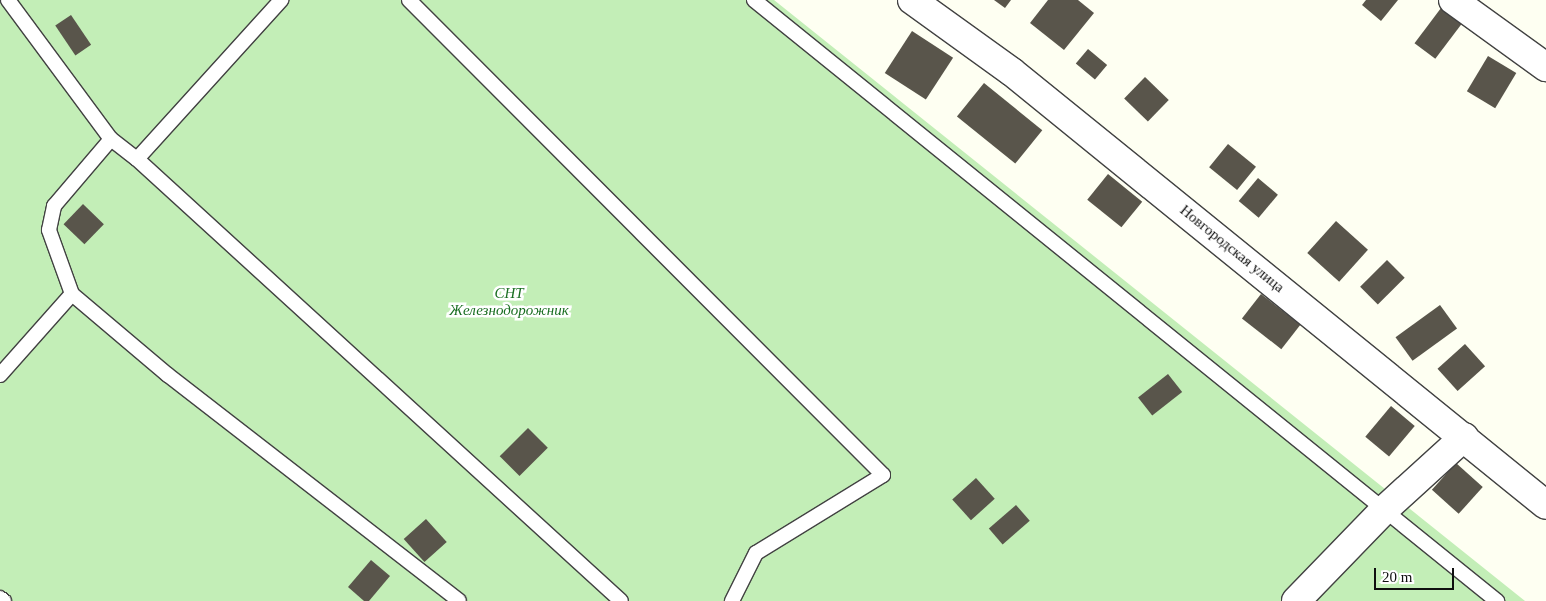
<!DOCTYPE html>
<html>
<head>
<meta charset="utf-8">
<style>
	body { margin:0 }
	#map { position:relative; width:1546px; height:601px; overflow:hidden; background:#fefff2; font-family:"Times New Roman",serif }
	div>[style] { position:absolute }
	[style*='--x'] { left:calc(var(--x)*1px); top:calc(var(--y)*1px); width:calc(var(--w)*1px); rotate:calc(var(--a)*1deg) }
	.green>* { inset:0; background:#c3eeb7 }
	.building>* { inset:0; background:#59554b; transform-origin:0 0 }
	.roads { filter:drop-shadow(1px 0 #424242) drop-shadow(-1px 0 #424242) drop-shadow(0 1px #424242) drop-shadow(0 -1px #424242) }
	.service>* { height:14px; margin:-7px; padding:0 7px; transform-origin:7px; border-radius:7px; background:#fff }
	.minor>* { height:28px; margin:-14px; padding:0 14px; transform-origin:14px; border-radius:14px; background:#fff }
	span { translate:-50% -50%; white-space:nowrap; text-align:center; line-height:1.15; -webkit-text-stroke:5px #fff; paint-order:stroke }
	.street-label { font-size:15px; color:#0f0f0f }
	.park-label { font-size:15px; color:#196e21; font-style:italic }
	.scale { position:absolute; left:1374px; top:568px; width:80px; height:22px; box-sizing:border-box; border:2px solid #0f0f0f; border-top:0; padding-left:6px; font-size:15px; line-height:18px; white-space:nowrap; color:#0f0f0f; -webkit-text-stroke:4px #fff; paint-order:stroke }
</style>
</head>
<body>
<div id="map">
	<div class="green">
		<div style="clip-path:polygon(0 0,774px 0,1525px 601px,0 601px)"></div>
	</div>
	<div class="building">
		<div style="clip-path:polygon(994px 0,1011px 0,1005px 8px)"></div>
		<div style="clip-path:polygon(1048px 0,1078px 0,1094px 13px,1064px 50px,1030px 23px)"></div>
		<div style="clip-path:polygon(1366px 0,1398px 0,1381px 21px,1362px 5px)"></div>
		<div style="left:1441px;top:8px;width:26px;height:44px;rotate:37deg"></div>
		<div style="left:71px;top:15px;width:36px;height:19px;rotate:56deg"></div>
		<div style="left:912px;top:31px;width:49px;height:50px;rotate:33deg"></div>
		<div style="left:1088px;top:49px;width:25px;height:19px;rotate:40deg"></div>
		<div style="left:1488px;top:56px;width:33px;height:41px;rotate:31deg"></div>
		<div style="left:1145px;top:77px;width:33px;height:30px;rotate:44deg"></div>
		<div style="left:984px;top:83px;width:75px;height:43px;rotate:39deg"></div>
		<div style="left:1228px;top:144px;width:36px;height:30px;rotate:39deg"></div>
		<div style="left:1108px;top:174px;width:44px;height:33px;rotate:39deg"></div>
		<div style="left:1258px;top:178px;width:26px;height:30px;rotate:40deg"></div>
		<div style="left:83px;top:204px;width:29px;height:28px;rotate:44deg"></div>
		<div style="left:1336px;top:221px;width:43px;height:43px;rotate:42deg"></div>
		<div style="left:1387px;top:260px;width:25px;height:38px;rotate:45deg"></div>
		<div style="left:1261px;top:294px;width:50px;height:31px;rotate:38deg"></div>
		<div style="left:1440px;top:305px;width:29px;height:55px;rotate:54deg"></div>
		<div style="left:1465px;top:344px;width:30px;height:37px;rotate:48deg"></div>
		<div style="left:1168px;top:374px;width:23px;height:38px;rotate:52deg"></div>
		<div style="left:1391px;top:406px;width:31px;height:40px;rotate:40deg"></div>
		<div style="left:528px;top:428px;width:28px;height:40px;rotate:45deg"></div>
		<div style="left:1456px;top:463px;width:36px;height:36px;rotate:42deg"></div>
		<div style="left:976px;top:478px;width:28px;height:32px;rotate:48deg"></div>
		<div style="left:1016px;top:505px;width:21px;height:36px;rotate:49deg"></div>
		<div style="left:426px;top:519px;width:31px;height:30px;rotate:48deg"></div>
		<div style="clip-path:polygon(371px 560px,390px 576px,369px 601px,364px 601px,348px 587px)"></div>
	</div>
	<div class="roads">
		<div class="service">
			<div style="--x:8;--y:0;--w:173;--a:53.5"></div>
			<div style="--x:111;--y:139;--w:33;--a:38"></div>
			<div style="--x:137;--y:159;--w:655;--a:42.4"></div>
			<div style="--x:409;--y:0;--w:671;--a:45.06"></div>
			<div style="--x:883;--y:475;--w:149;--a:148.4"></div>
			<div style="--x:756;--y:553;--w:54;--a:116.6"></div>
			<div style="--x:754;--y:0;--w:956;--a:38.97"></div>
			<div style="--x:137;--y:159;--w:215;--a:-47.8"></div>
			<div style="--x:72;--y:294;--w:126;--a:40.2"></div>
			<div style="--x:168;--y:375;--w:368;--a:37.8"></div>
			<div style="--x:0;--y:375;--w:108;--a:-48.4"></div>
			<div style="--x:72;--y:294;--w:68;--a:-109.8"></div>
			<div style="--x:49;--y:230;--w:25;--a:-78"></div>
			<div style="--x:54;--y:206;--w:88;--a:-49.6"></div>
			<div style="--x:0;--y:598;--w:5;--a:37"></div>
		</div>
		<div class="minor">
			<div style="--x:912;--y:0;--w:123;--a:35.8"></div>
			<div style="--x:1012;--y:72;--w:687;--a:39.04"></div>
			<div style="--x:1453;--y:0;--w:115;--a:35.8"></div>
			<div style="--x:1296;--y:601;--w:128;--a:-45.9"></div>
			<div style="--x:1385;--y:509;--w:107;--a:-42.3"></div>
		</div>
	</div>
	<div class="street-label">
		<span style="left:1232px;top:249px;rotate:39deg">Новгородская улица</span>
	</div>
	<div class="park-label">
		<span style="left:509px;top:302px">СНТ<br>Железнодорожник</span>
	</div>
	<div class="scale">20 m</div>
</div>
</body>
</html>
